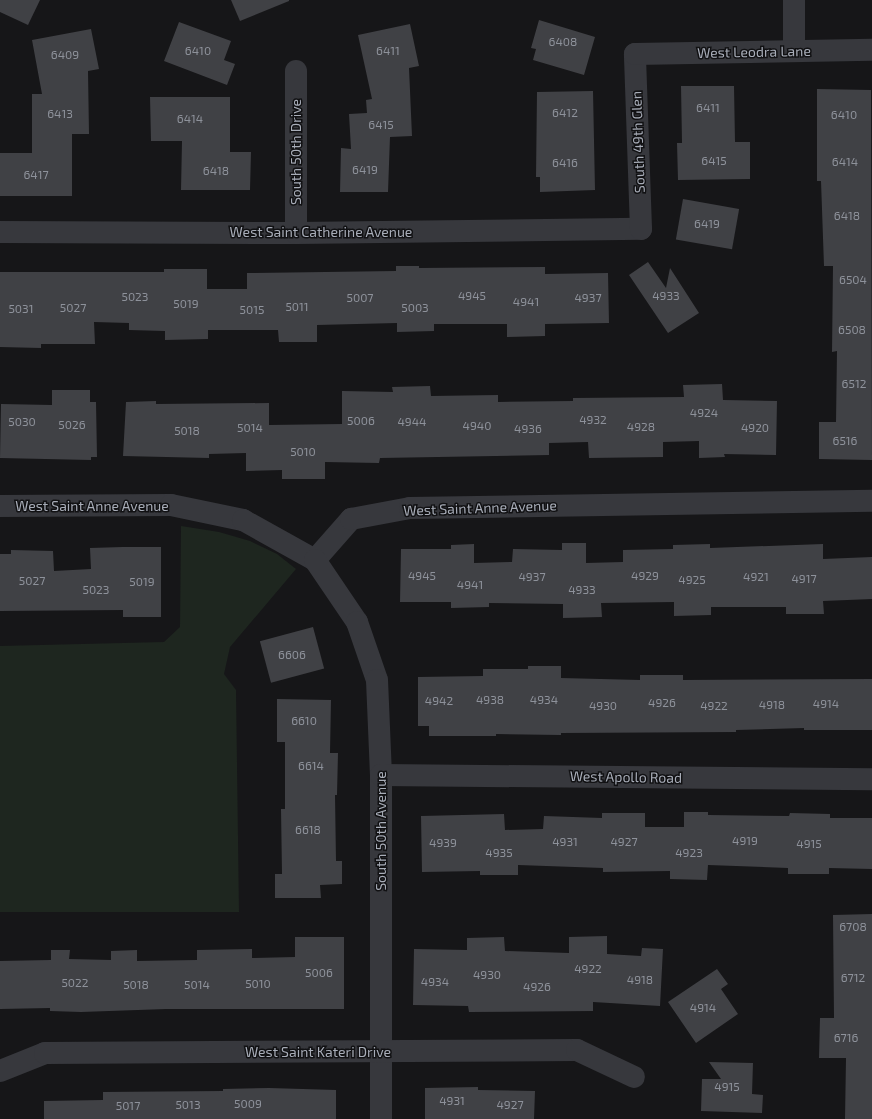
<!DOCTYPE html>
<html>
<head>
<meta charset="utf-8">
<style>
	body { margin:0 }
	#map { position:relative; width:872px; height:1119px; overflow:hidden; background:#161618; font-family:"Exo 2",sans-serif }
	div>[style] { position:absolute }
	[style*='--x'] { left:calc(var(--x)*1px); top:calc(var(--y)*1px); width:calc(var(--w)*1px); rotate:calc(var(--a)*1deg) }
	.green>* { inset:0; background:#1e261f }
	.building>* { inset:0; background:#404145; transform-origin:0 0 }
	.minor>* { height:22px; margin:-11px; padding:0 11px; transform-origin:11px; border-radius:11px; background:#37383d }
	span { translate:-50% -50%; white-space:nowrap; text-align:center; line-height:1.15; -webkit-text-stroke:3px #111113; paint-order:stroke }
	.number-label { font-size:12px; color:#8e929b }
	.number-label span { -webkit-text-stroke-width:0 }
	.street-label { font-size:14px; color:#a8adb8 }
</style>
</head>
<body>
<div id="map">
	<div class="green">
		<div style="clip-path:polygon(181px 526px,219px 532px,250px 541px,277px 554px,296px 569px,230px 647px,224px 674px,236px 690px,239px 912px,0 912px,0 646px,164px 642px,180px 627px)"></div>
	</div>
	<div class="building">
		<div style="clip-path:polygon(0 0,40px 0,28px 25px,0 12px)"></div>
		<div style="clip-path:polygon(231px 0,289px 0,289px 1px,240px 21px)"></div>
		<div style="clip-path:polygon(539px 20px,595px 37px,584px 75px,533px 60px,536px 49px,531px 48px)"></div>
		<div style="clip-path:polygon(179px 22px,231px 41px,224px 60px,235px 64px,227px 85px,164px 61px)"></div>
		<div style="clip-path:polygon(410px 24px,419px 66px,409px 68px,412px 136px,390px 137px,388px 192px,340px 192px,341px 148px,351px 149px,349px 114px,367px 113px,366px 100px,372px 99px,358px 35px)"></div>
		<div style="clip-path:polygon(91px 29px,99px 69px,88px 71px,89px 134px,72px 134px,72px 196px,0 196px,0 153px,32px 153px,32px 94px,42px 94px,32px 40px)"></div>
		<div style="clip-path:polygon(681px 86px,734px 86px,735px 142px,750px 142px,750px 179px,678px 180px,677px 143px,682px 143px)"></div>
		<div style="clip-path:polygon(817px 89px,871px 90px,872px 460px,819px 459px,819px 422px,836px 422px,837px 351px,832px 352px,833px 266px,824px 266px,821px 181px,817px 181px)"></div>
		<div style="clip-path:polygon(593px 91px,595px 190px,540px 192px,540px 177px,536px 177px,537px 92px)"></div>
		<div style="clip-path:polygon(150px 97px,230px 97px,230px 152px,251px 152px,250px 190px,181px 190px,182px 141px,151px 141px)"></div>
		<div style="left:683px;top:199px;width:57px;height:41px;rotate:10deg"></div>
		<div style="clip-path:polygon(648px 262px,666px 288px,670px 268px,699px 313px,668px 333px,629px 275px)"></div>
		<div style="clip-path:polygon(396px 266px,419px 266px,419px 268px,545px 267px,545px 274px,608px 273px,609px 323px,545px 324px,545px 336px,507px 337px,507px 324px,434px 324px,434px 331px,397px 332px,397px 323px,317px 325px,317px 342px,279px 342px,278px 330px,208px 330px,208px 339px,165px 340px,165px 331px,129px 330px,129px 323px,94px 322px,95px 344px,41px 344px,41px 348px,0 347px,0 272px,164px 272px,164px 269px,207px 269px,207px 289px,247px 289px,247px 273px,396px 271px)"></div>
		<div style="clip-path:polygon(722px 384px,723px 400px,777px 401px,776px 455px,724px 454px,725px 457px,699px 458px,699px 441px,663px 442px,663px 457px,589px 458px,588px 442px,549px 443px,549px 455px,380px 458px,379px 463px,325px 462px,325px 479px,282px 479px,282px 470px,246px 471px,246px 453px,209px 454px,209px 458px,123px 456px,126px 402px,156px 401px,156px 404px,269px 403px,269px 425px,342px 424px,342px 391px,393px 392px,392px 387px,430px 386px,431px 396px,498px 395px,498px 402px,573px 401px,573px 398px,684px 397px,683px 385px)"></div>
		<div style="clip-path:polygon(52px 390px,90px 390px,90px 402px,96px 402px,97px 457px,91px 457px,91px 460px,0 458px,1px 404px,52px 405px)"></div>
		<div style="clip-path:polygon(562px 543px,586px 543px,586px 563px,623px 562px,623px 550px,673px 549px,673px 545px,710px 544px,710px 548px,823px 544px,823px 559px,872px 557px,872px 599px,823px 601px,824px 614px,786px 614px,786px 607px,711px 607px,711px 615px,674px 616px,674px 602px,601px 603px,602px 617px,563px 618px,563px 604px,489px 603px,489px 607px,451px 608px,451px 602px,400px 602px,401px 549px,451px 549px,451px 545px,474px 544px,474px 563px,512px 562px,513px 549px,562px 550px)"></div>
		<div style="clip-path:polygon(123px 547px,161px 547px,161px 617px,123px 617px,123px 610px,0 611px,0 554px,11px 554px,11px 550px,53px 551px,54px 571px,91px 569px,90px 548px)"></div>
		<div style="left:313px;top:627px;width:43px;height:55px;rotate:75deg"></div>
		<div style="clip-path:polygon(528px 666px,561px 666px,561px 678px,640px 680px,640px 675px,683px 675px,683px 680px,872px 679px,872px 730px,804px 730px,804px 728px,736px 730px,736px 732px,561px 733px,561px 735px,496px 734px,496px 736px,429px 736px,429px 726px,418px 726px,418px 677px,483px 676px,483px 669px,528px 669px)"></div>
		<div style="clip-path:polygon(277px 699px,331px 700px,330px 753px,338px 753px,337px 795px,335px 795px,336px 861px,342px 861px,342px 884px,320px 885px,321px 898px,275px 898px,275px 874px,282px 874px,281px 809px,285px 809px,285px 742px,277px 742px)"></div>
		<div style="clip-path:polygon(684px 812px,708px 812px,708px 815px,789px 816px,790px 813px,830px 814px,830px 818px,872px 818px,872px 869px,829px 868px,829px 874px,788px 874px,788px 868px,708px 865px,707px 880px,670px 879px,670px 871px,603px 872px,603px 868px,518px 865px,518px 875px,480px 875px,480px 871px,422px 872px,421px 816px,504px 814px,505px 830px,543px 829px,544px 816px,602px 818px,602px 813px,645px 813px,645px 827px,684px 827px)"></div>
		<div style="clip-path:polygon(872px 914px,872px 1119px,845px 1119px,846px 1058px,819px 1058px,820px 1018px,834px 1018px,833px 915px)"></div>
		<div style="clip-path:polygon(607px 936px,607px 954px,641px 956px,642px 948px,663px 949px,660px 1006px,593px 1002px,593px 1011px,469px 1012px,468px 1006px,413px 1005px,414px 949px,467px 950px,467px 938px,504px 937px,505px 951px,569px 953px,569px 937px)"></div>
		<div style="clip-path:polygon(295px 937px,344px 937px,344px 1009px,166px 1009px,81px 1012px,50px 1011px,50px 1008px,0 1009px,0 961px,51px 960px,51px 950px,70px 950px,69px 959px,111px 960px,111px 951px,137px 950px,137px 961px,197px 960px,197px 950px,252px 949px,252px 958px,295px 957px)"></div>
		<div style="clip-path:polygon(717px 969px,728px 984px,721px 989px,738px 1014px,696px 1043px,668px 1002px)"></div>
		<div style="clip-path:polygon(709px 1062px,753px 1063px,752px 1094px,763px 1095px,762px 1113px,701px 1111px,702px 1079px,721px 1079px)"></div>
		<div style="clip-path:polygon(478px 1087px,478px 1090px,535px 1091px,534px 1119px,425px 1119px,425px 1088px)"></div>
		<div style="clip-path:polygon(269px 1088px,336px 1090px,336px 1119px,44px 1119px,44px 1101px,103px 1100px,103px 1092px,223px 1091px,223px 1089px)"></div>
	</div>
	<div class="minor">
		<div style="--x:794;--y:0;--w:51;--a:90"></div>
		<div style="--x:0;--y:232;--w:296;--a:0.2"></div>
		<div style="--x:296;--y:233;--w:345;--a:-0.7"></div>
		<div style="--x:641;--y:229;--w:175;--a:-92"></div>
		<div style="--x:635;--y:54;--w:237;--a:-1"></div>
		<div style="--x:296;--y:233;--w:162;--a:-90"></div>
		<div style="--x:0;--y:506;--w:171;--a:-0.3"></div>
		<div style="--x:171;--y:505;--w:74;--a:11.8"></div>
		<div style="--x:243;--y:520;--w:82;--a:29.1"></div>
		<div style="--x:315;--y:560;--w:55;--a:-48.7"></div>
		<div style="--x:351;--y:519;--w:60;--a:-10.6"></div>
		<div style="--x:410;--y:508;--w:462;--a:-0.9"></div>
		<div style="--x:315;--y:560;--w:75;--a:55.9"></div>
		<div style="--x:357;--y:622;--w:61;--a:71"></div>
		<div style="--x:377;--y:680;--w:95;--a:87.6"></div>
		<div style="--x:381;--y:775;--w:344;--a:90"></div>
		<div style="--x:381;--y:775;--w:491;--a:0.5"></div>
		<div style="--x:0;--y:1071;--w:48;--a:-21.8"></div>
		<div style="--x:45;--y:1053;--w:532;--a:-0.32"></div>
		<div style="--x:577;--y:1050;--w:63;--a:25.3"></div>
	</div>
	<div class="number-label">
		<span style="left:563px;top:42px">6408</span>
		<span style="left:198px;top:51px">6410</span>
		<span style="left:388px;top:51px">6411</span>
		<span style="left:65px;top:55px">6409</span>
		<span style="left:708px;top:108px">6411</span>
		<span style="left:565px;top:113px">6412</span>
		<span style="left:60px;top:114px">6413</span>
		<span style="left:844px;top:115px">6410</span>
		<span style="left:190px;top:119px">6414</span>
		<span style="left:381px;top:125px">6415</span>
		<span style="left:714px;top:161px">6415</span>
		<span style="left:845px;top:162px">6414</span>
		<span style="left:565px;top:163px">6416</span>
		<span style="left:365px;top:170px">6419</span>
		<span style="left:216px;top:171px">6418</span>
		<span style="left:36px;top:175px">6417</span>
		<span style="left:847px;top:216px">6418</span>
		<span style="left:707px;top:224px">6419</span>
		<span style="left:853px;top:280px">6504</span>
		<span style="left:472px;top:296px">4945</span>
		<span style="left:666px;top:296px">4933</span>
		<span style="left:135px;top:297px">5023</span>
		<span style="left:360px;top:298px">5007</span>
		<span style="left:588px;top:298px">4937</span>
		<span style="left:526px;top:302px">4941</span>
		<span style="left:186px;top:304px">5019</span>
		<span style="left:297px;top:307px">5011</span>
		<span style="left:73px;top:308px">5027</span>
		<span style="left:415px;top:308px">5003</span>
		<span style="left:21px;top:309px">5031</span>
		<span style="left:252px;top:310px">5015</span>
		<span style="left:852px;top:330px">6508</span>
		<span style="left:854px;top:384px">6512</span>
		<span style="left:704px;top:413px">4924</span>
		<span style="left:593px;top:420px">4932</span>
		<span style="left:361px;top:421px">5006</span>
		<span style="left:22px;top:422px">5030</span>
		<span style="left:412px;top:422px">4944</span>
		<span style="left:72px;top:425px">5026</span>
		<span style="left:477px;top:426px">4940</span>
		<span style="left:641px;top:427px">4928</span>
		<span style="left:250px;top:428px">5014</span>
		<span style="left:755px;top:428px">4920</span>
		<span style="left:528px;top:429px">4936</span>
		<span style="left:187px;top:431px">5018</span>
		<span style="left:845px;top:441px">6516</span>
		<span style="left:303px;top:452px">5010</span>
		<span style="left:422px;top:576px">4945</span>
		<span style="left:645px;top:576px">4929</span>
		<span style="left:532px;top:577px">4937</span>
		<span style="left:756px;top:577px">4921</span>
		<span style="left:804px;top:579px">4917</span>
		<span style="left:692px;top:580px">4925</span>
		<span style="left:32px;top:581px">5027</span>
		<span style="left:142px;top:582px">5019</span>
		<span style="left:470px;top:585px">4941</span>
		<span style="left:96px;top:590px">5023</span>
		<span style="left:582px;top:590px">4933</span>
		<span style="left:292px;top:655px">6606</span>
		<span style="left:490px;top:700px">4938</span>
		<span style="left:544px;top:700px">4934</span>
		<span style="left:439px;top:701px">4942</span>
		<span style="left:662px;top:703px">4926</span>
		<span style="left:826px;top:704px">4914</span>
		<span style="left:772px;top:705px">4918</span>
		<span style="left:603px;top:706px">4930</span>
		<span style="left:714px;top:706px">4922</span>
		<span style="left:304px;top:721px">6610</span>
		<span style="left:311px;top:766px">6614</span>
		<span style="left:308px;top:830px">6618</span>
		<span style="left:745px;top:841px">4919</span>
		<span style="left:565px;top:842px">4931</span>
		<span style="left:624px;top:842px">4927</span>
		<span style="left:443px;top:843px">4939</span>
		<span style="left:809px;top:844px">4915</span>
		<span style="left:499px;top:853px">4935</span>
		<span style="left:689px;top:853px">4923</span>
		<span style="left:853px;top:927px">6708</span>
		<span style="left:588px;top:969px">4922</span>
		<span style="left:319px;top:973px">5006</span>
		<span style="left:487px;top:975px">4930</span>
		<span style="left:853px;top:978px">6712</span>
		<span style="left:640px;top:980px">4918</span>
		<span style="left:435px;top:982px">4934</span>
		<span style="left:75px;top:983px">5022</span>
		<span style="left:258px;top:984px">5010</span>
		<span style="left:136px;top:985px">5018</span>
		<span style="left:197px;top:985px">5014</span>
		<span style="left:537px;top:987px">4926</span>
		<span style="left:703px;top:1008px">4914</span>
		<span style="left:846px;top:1038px">6716</span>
		<span style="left:727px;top:1087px">4915</span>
		<span style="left:452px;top:1101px">4931</span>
		<span style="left:248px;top:1104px">5009</span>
		<span style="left:188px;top:1105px">5013</span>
		<span style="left:510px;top:1105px">4927</span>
		<span style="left:128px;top:1106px">5017</span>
	</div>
	<div class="street-label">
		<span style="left:754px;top:52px;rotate:-1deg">West Leodra Lane</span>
		<span style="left:638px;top:142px;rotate:-92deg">South 49th Glen</span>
		<span style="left:296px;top:152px;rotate:-90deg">South 50th Drive</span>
		<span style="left:321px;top:232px">West Saint Catherine Avenue</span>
		<span style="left:92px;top:506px">West Saint Anne Avenue</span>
		<span style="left:480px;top:508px;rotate:-2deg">West Saint Anne Avenue</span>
		<span style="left:626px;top:777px;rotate:1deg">West Apollo Road</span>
		<span style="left:381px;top:831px;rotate:-90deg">South 50th Avenue</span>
		<span style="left:318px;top:1052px">West Saint Kateri Drive</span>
	</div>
</div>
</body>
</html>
